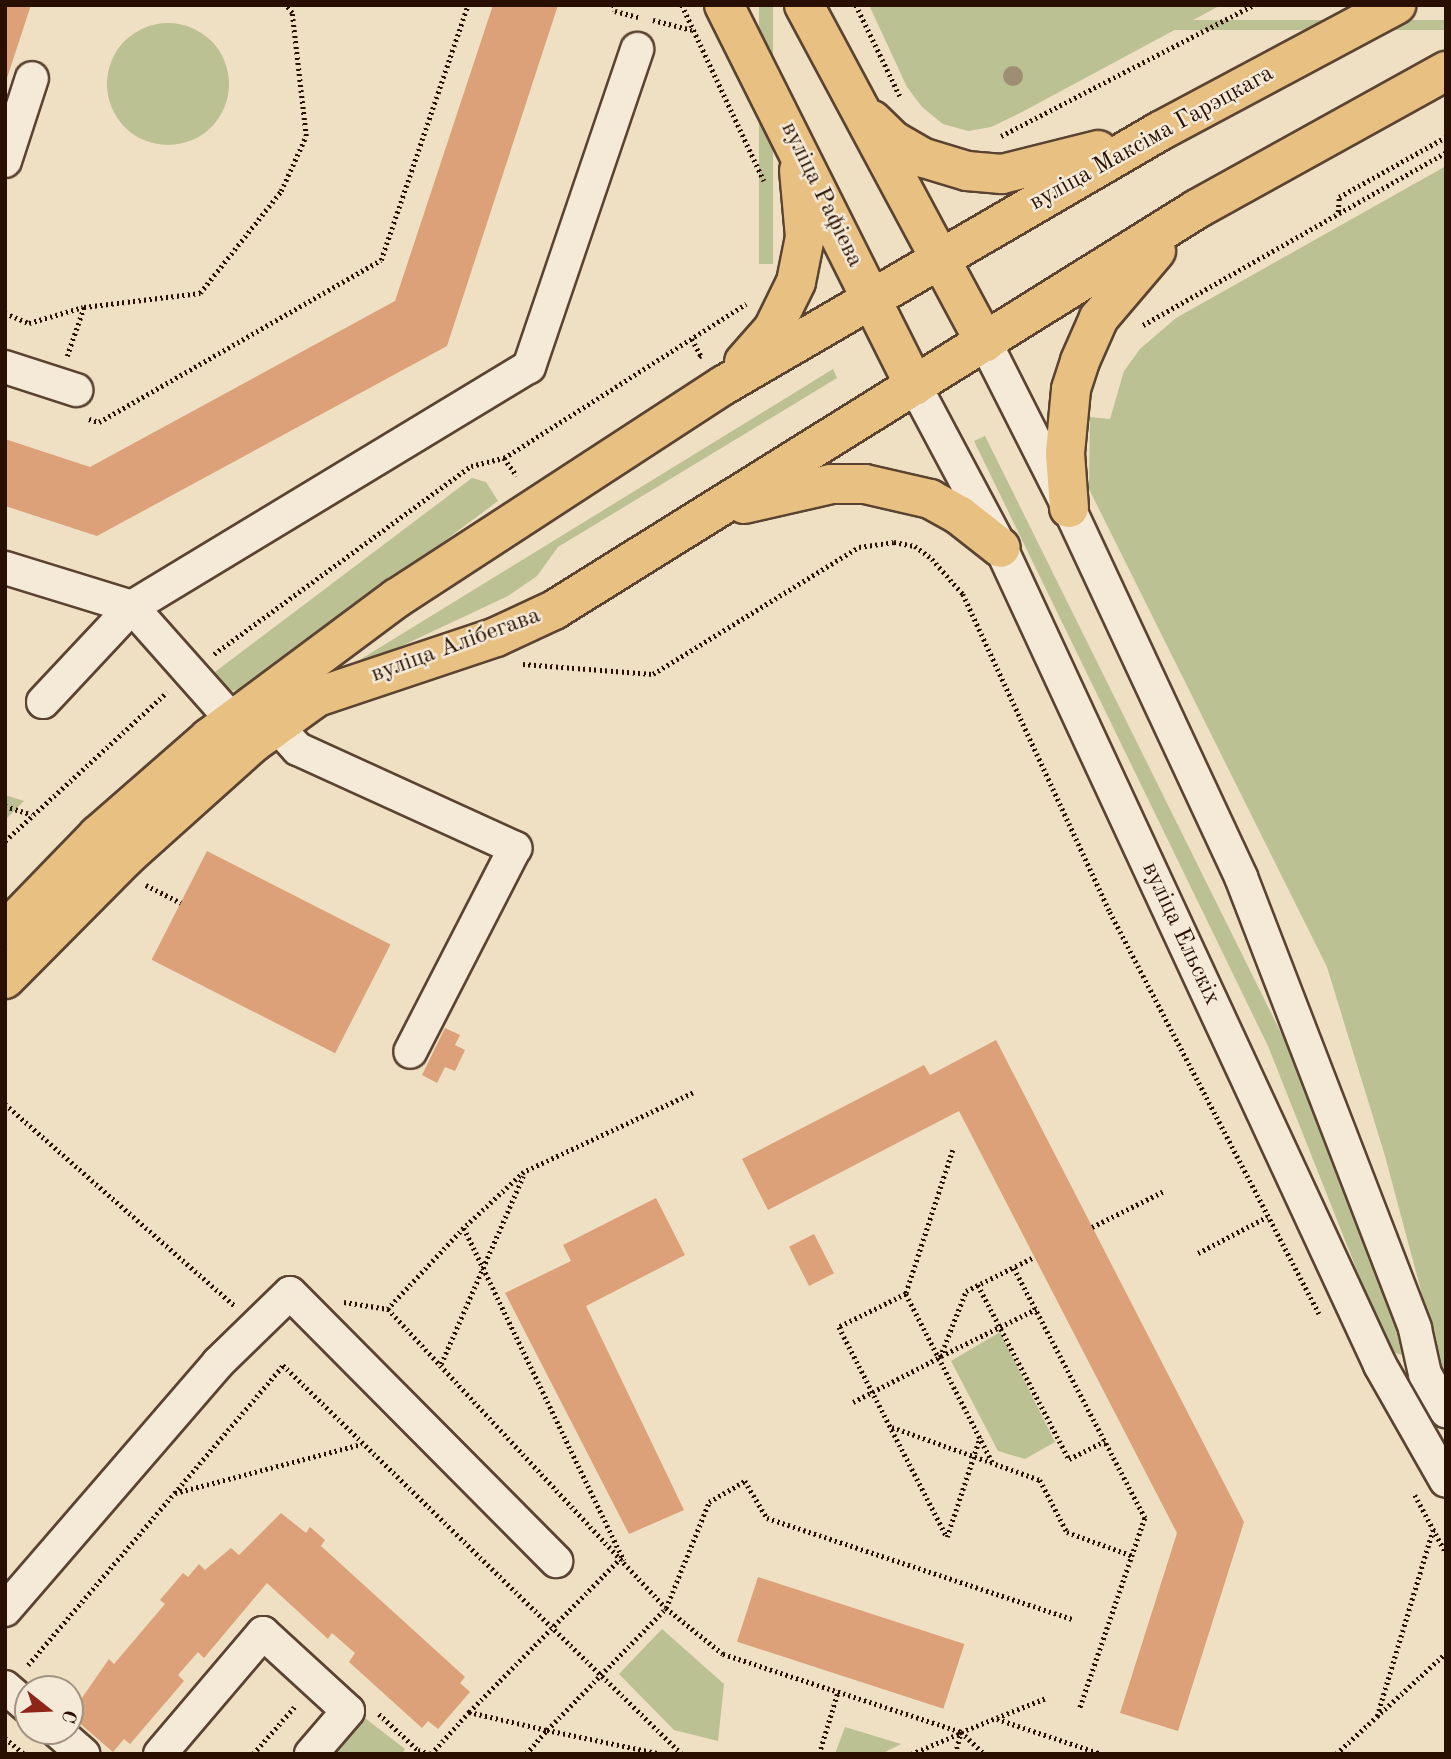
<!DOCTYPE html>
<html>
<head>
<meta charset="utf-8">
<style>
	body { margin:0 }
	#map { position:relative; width:1451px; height:1759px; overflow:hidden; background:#efdfc3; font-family:"Old Standard TT",serif }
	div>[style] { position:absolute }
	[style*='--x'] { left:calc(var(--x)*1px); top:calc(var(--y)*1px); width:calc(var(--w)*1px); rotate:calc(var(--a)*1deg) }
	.green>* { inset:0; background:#bbc192; transform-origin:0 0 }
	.round { border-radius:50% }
	.building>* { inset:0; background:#dca178; transform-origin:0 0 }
	.path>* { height:4.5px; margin-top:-2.25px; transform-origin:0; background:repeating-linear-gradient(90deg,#280f00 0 2px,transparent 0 5.5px) }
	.roads { filter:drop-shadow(2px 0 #5a4331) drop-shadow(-2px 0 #5a4331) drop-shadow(0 2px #5a4331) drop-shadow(0 -2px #5a4331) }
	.minor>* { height:32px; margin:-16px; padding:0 16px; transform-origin:16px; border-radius:16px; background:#f5ead8 }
	.major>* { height:38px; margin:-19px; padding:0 19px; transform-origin:19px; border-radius:19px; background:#e8c082 }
	.trees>* { width:20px; height:20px; margin:-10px; border-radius:50%; background:#9e8f74 }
	span { translate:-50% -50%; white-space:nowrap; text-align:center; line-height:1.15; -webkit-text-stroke:5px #f5ead8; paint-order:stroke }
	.street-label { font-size:24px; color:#280f00 }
	.frame { position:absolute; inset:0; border:7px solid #280f00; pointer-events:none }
	.north { position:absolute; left:14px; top:1675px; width:70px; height:70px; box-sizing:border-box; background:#f5ead8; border:2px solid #a39282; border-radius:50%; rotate:108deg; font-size:19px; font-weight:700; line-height:28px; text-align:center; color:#280f00 }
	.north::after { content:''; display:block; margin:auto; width:24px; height:32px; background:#8f2418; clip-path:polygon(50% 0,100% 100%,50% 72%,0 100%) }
</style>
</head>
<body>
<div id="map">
	<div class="green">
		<div style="left:759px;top:5px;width:14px;height:259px"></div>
		<div style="clip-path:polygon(869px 5px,1221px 5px,1022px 112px,991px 127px,968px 131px,943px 124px,922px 107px,907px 87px)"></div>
		<div style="left:1446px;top:20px;width:10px;height:505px;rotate:90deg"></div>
		<div class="round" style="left:107px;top:23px;width:122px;height:122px"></div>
		<div style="clip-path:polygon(1446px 166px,1446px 1384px,1385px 1156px,1327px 967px,1089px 489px,1090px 417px,1110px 419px,1124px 371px,1140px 349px,1176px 318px)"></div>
		<div style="clip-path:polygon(833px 369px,837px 378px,558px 547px,537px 576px,508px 596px,363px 664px,353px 664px)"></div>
		<div style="clip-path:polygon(985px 436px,1284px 1039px,1411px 1341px,1405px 1356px,1389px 1351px,1268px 1046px,974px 441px)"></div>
		<div style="clip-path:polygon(472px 478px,486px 482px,498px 501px,247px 688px,225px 692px,203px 681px)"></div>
		<div style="clip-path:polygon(5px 795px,24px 801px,5px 820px)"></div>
		<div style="clip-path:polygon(1000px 1332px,1055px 1442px,1025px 1459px,998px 1451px,951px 1361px)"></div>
		<div style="clip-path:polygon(662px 1629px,724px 1684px,718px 1741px,674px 1730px,619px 1674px)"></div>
		<div style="clip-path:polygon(365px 1718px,405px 1749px,402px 1754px,336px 1754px)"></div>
		<div style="clip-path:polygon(845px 1727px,901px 1744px,881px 1754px,835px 1754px)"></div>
	</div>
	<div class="building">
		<div style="clip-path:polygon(5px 5px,31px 5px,7px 78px,5px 77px)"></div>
		<div style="clip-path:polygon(493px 5px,558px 5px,447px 346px,97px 536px,5px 506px,5px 439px,90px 467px,395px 301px)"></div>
		<div style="left:207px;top:851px;width:206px;height:122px;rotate:27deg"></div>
		<div style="clip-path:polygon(445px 1028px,460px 1035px,455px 1045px,465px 1050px,455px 1071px,445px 1067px,437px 1083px,422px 1075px)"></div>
		<div style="clip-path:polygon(996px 1040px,1244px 1522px,1178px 1731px,1120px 1713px,1177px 1533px,959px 1111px,768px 1210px,742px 1159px,924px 1065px,930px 1075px)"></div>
		<div style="clip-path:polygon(656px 1198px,685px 1255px,586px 1306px,684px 1510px,629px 1534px,505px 1293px,571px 1261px,563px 1245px)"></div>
		<div style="left:814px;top:1234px;width:44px;height:28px;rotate:63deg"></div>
		<div style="clip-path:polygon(281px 1513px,306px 1533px,310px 1527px,325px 1540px,321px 1546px,465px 1677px,460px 1683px,470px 1692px,438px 1729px,428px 1721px,422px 1728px,349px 1662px,355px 1653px,332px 1633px,328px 1639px,267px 1583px,204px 1658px,198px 1652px,178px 1675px,184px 1681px,130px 1744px,124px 1739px,113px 1752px,70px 1715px,109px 1659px,114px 1664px,165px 1604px,160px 1600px,183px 1573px,188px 1577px,199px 1564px,205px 1570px,231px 1548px,239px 1555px)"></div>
		<div style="left:758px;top:1577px;width:217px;height:68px;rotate:18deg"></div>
	</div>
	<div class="path">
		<div style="--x:614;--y:5;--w:6;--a:81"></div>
		<div style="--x:615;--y:11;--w:24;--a:15"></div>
		<div style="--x:682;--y:5;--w:194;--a:65"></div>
		<div style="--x:856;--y:5;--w:101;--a:64.2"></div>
		<div style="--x:653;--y:20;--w:40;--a:14.4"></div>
		<div style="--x:1001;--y:136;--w:285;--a:-27.4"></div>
		<div style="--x:1338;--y:212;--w:15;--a:-86"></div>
		<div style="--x:1339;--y:197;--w:123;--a:-29.3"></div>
		<div style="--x:5;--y:313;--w:26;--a:23"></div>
		<div style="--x:29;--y:323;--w:56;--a:-16.5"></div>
		<div style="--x:1143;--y:325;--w:349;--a:-29.7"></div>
		<div style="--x:692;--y:339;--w:19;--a:62"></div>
		<div style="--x:701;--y:356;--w:4;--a:146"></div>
		<div style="--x:67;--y:356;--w:52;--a:-70.9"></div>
		<div style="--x:84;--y:307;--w:117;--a:-6.9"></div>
		<div style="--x:200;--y:293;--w:130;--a:-51.5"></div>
		<div style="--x:281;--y:191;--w:60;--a:-65.6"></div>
		<div style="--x:306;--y:136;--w:124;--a:-96.5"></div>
		<div style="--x:292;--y:13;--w:10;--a:-127"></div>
		<div style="--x:89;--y:419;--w:10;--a:17"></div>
		<div style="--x:99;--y:422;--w:325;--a:-29.9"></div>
		<div style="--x:381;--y:260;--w:269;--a:-71.2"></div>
		<div style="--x:504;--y:458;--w:22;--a:54"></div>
		<div style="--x:214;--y:654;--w:318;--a:-36.2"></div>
		<div style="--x:471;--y:466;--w:34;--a:-14"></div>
		<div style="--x:504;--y:458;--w:287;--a:-32.5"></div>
		<div style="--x:523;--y:664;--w:130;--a:4.4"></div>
		<div style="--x:653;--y:674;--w:242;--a:-31.7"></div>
		<div style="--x:859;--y:547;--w:35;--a:-8"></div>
		<div style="--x:894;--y:542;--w:21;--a:11"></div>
		<div style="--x:915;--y:546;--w:21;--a:37"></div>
		<div style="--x:932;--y:559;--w:47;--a:48.5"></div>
		<div style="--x:963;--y:594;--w:350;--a:65.2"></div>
		<div style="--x:1110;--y:912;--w:453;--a:62.5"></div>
		<div style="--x:5;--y:806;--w:28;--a:18"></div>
		<div style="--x:5;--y:841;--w:220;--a:-42.6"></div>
		<div style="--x:146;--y:885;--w:39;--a:27"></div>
		<div style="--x:693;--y:1093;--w:187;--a:154.9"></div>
		<div style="--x:524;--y:1172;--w:82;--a:137"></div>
		<div style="--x:464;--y:1228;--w:111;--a:133.2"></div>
		<div style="--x:388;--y:1309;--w:408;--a:47.1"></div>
		<div style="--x:666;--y:1608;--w:73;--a:38.9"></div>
		<div style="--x:723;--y:1654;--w:250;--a:18.1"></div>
		<div style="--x:961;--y:1732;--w:92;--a:-21.8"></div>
		<div style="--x:5;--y:1104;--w:305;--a:41.3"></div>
		<div style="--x:953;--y:1150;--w:151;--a:108.1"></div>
		<div style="--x:906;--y:1294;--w:190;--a:62.8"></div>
		<div style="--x:1092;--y:1227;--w:80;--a:-26.6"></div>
		<div style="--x:464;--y:1228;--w:369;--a:64.3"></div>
		<div style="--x:1198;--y:1253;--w:78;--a:-27.6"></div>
		<div style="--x:1014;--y:1268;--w:282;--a:62.3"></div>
		<div style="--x:1145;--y:1518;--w:201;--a:108.9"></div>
		<div style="--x:978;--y:1285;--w:196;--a:62.4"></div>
		<div style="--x:1069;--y:1459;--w:40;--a:-26.6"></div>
		<div style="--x:906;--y:1294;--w:75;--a:153.8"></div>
		<div style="--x:839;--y:1327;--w:236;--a:62.8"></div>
		<div style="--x:947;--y:1537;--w:105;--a:-71.7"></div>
		<div style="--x:344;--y:1302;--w:45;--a:9"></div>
		<div style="--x:941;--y:1356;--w:106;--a:-26.3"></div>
		<div style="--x:441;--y:1364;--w:205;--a:-66.4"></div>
		<div style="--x:853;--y:1402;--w:98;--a:-27.3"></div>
		<div style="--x:940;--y:1357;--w:71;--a:-68.5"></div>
		<div style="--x:966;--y:1291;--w:76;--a:-26.6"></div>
		<div style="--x:892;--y:1427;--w:157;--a:19.7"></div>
		<div style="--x:1040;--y:1480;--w:59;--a:62.6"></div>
		<div style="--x:1067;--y:1532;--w:70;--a:20"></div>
		<div style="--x:175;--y:1493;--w:193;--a:-14.7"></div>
		<div style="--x:1415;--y:1495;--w:66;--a:61.9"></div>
		<div style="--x:28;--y:1665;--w:394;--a:-49.6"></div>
		<div style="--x:283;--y:1365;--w:557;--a:44.27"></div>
		<div style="--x:469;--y:1712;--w:215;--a:-45.4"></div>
		<div style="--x:379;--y:1714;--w:53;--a:42.7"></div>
		<div style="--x:418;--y:1750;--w:13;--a:18"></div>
		<div style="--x:1377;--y:1716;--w:195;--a:-73.3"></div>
		<div style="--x:997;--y:1719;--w:111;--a:18.4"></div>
		<div style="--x:5;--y:1738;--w:25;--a:40"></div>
		<div style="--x:253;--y:1754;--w:65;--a:-48.7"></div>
		<div style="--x:431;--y:1754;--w:57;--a:-47.9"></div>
		<div style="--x:469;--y:1712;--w:80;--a:13"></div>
		<div style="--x:547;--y:1730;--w:170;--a:-45.7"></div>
		<div style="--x:666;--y:1608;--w:114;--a:-67.9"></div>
		<div style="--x:709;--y:1502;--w:42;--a:-30.3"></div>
		<div style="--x:745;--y:1481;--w:43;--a:59.3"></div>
		<div style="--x:767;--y:1518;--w:321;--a:18.3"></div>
		<div style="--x:526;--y:1754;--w:32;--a:-49"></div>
		<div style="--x:547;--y:1730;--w:117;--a:11.8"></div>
		<div style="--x:819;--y:1754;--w:66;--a:-73.2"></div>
		<div style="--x:911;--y:1754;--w:54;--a:-22.8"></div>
		<div style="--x:955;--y:1754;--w:23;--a:-75"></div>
		<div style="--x:961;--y:1732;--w:33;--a:43"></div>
		<div style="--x:1336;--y:1754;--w:149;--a:-42.6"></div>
	</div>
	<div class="roads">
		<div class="minor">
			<div style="--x:5;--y:161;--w:87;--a:-72"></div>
			<div style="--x:985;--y:342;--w:186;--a:63.2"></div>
			<div style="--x:1069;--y:508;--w:407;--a:65"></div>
			<div style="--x:1241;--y:877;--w:484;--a:68.9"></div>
			<div style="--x:1415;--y:1329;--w:46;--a:77.5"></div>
			<div style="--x:1425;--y:1374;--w:43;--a:60.4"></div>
			<div style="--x:5;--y:367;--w:75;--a:17.9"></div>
			<div style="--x:915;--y:386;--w:183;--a:62"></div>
			<div style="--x:1001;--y:548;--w:901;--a:65.11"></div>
			<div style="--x:1380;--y:1365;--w:133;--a:60.4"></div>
			<div style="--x:5;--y:568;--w:133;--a:17.1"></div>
			<div style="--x:132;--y:607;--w:464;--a:-31.2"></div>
			<div style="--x:529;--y:367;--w:336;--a:-71.2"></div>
			<div style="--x:43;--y:702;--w:130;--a:-46.9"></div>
			<div style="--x:132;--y:607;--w:176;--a:48.4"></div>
			<div style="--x:277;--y:726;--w:31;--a:48"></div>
			<div style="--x:298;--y:749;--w:239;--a:24.5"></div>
			<div style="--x:515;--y:848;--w:229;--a:117.2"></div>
			<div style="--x:5;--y:1610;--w:326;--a:-49.2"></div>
			<div style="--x:218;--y:1363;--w:100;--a:-44.2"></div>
			<div style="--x:290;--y:1293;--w:378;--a:45.2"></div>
			<div style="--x:5;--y:1687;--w:30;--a:41"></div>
			<div style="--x:57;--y:1731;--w:35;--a:41"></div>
			<div style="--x:160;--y:1754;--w:159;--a:-49.6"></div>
			<div style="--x:263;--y:1633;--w:115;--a:42.5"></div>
			<div style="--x:348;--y:1711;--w:57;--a:130.7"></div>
		</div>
		<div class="major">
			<div style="--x:724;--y:5;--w:426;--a:63.4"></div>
			<div style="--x:804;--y:5;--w:383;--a:61.8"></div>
			<div style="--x:872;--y:120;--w:30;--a:44"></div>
			<div style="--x:894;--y:141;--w:34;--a:30"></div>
			<div style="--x:924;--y:158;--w:45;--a:16.8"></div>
			<div style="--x:967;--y:171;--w:35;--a:5"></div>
			<div style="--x:1002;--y:174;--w:99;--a:-14"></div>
			<div style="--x:744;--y:362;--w:44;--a:-48.7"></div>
			<div style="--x:773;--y:329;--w:52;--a:-63.9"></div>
			<div style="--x:796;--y:282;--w:46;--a:-78.7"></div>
			<div style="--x:805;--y:237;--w:67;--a:-95.1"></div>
			<div style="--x:744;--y:504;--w:89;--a:-12.9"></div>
			<div style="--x:831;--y:484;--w:34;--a:0"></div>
			<div style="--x:865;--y:484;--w:67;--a:13"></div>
			<div style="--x:930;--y:499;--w:33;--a:29"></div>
			<div style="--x:959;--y:515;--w:53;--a:38.2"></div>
			<div style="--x:1069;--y:508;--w:55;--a:-94.2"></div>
			<div style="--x:1065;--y:453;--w:64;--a:-84.6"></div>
			<div style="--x:1071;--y:389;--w:29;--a:-72"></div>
			<div style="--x:1080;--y:361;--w:47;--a:-66.2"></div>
			<div style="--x:1099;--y:318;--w:88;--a:-49.6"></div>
			<div style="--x:5;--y:931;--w:134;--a:-45.9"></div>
			<div style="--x:98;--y:835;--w:147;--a:-41.1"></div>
			<div style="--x:209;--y:738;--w:234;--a:-36.7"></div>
			<div style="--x:397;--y:598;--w:390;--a:-33.1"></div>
			<div style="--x:724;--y:385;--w:505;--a:-30.22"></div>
			<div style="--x:1160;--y:131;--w:268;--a:-28.1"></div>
			<div style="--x:5;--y:979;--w:172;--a:-45.2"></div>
			<div style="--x:126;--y:857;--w:171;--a:-41.9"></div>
			<div style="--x:253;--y:743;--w:79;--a:-35.7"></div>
			<div style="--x:317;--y:697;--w:189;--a:-18.5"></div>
			<div style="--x:496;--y:637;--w:64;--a:-25"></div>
			<div style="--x:554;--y:610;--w:758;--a:-31.95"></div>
			<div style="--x:1197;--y:209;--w:285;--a:-29"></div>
		</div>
	</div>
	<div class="trees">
		<div style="left:1013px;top:76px"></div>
	</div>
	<div class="street-label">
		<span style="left:1152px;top:139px;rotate:-29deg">вуліца Максіма Гарэцкага</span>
		<span style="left:821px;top:195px;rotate:64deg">вуліца Рафіева</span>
		<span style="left:456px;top:646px;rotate:-20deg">вуліца Алібегава</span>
		<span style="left:1180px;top:934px;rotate:65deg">вуліца Ельскіх</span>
	</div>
	<div class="frame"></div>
	<div class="north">С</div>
</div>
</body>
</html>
